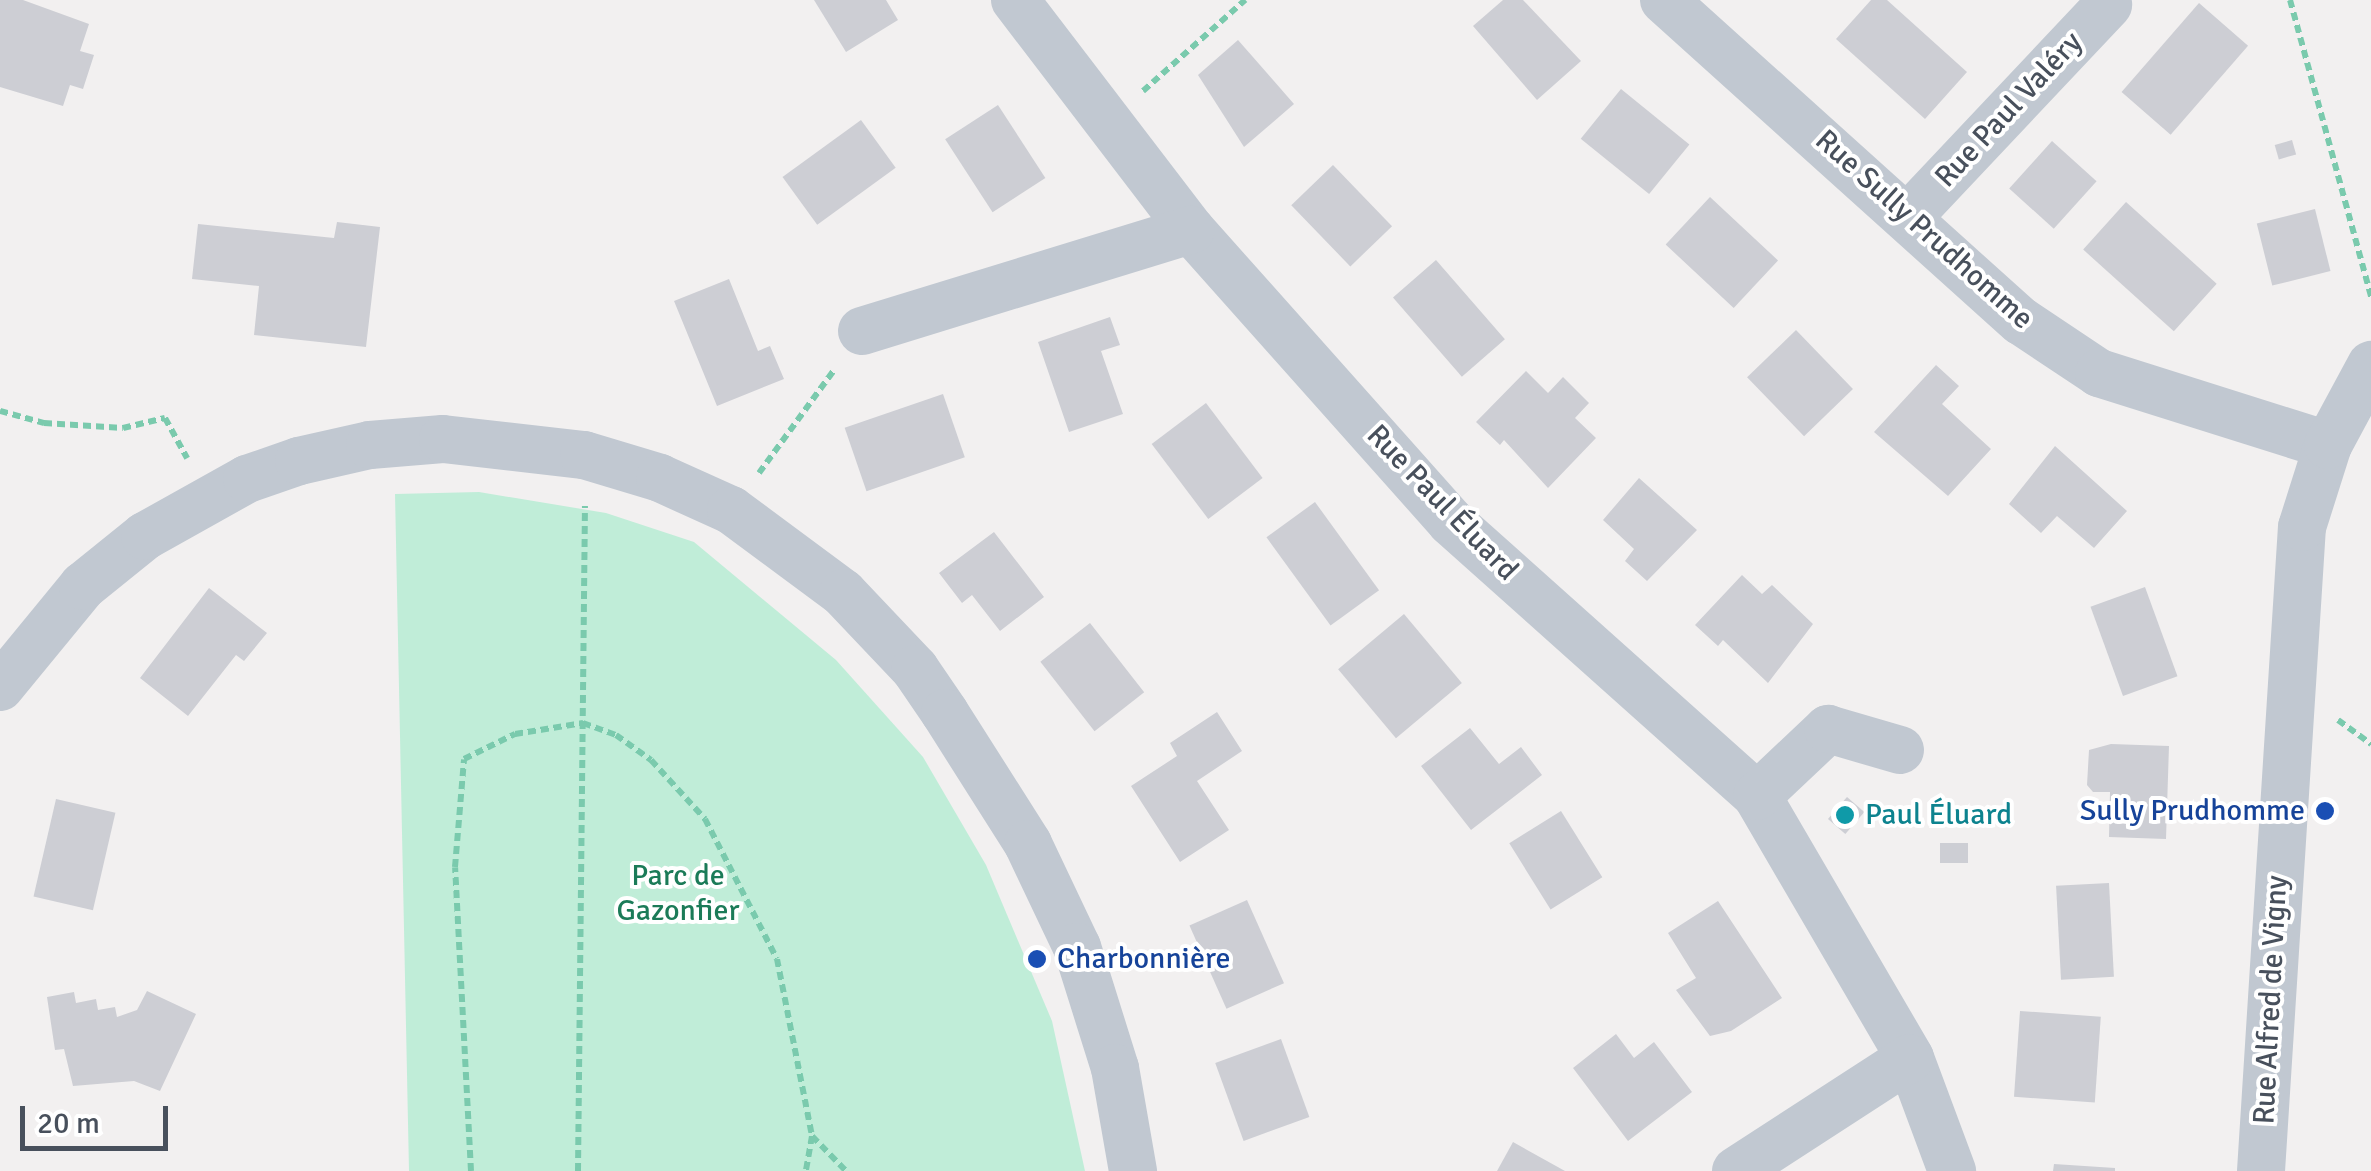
<!DOCTYPE html>
<html>
<head>
<meta charset="utf-8">
<style>
	body { margin:0 }
	#map { position:relative; width:2371px; height:1171px; overflow:hidden; background:#f2f0f0; font-family:Signika,sans-serif }
	div>[style] { position:absolute }
	[style*='--x'] { left:calc(var(--x)*1px); top:calc(var(--y)*1px); width:calc(var(--w)*1px); rotate:calc(var(--a)*1deg) }
	.green>* { inset:0; background:#c0edd8 }
	.building>* { inset:0; background:#cdced4; transform-origin:0 0 }
	.path>* { height:6px; margin-top:-3px; transform-origin:0; background:repeating-linear-gradient(90deg,#7acaad 0 8px,transparent 0 13px) }
	.minor>* { height:48px; margin:-24px; padding:0 24px; transform-origin:24px; border-radius:24px; background:#c1c8d1 }
	.dots>* { width:28px; height:28px; translate:-50% -50%; box-sizing:border-box; border:5px solid #fff; border-radius:50% }
	span { translate:-50% -50%; white-space:nowrap; text-align:center; line-height:1.15; -webkit-text-stroke:8px #fff; paint-order:stroke }
	.street-label { font-size:30px; color:#48505c }
	.transit-label { font-size:30px; color:#164399 }
	.right { translate:-100% -50%; text-align:right }
	.left { translate:0 -50%; text-align:left }
	.culture-label { font-size:30px; color:#0d838f }
	.park-label { font-size:30px; color:#1b7b58 }
	.scale { position:absolute; left:20px; top:1106px; width:148px; height:45px; box-sizing:border-box; border:5px solid #48505c; border-top:0; padding-left:12px; font-size:30px; line-height:35px; white-space:nowrap; color:#48505c; -webkit-text-stroke:8px #fff; paint-order:stroke }
</style>
</head>
<body>
<div id="map">
	<div class="green">
		<div style="clip-path:polygon(479px 492px,606px 513px,694px 542px,836px 660px,923px 757px,986px 865px,1052px 1021px,1085px 1171px,409px 1171px,395px 494px)"></div>
	</div>
	<div class="building">
		<div style="clip-path:polygon(0 0,23px 0,89px 24px,80px 51px,94px 55px,83px 89px,70px 85px,63px 106px,0 87px)"></div>
		<div style="clip-path:polygon(814px 0,886px 0,898px 20px,846px 52px)"></div>
		<div style="clip-path:polygon(1503px 0,1523px 0,1581px 61px,1537px 100px,1473px 26px)"></div>
		<div style="clip-path:polygon(1871px 0,1887px 0,1967px 72px,1925px 119px,1836px 39px)"></div>
		<div style="left:2199px;top:3px;width:65px;height:118px;rotate:41deg"></div>
		<div style="clip-path:polygon(1238px 40px,1294px 104px,1244px 147px,1198px 75px)"></div>
		<div style="left:1621px;top:89px;width:88px;height:64px;rotate:39deg"></div>
		<div style="left:998px;top:105px;width:87px;height:63px;rotate:57deg"></div>
		<div style="left:861px;top:120px;width:59px;height:97px;rotate:54deg"></div>
		<div style="left:2292px;top:140px;width:15px;height:18px;rotate:74deg"></div>
		<div style="left:2052px;top:141px;width:60px;height:64px;rotate:42deg"></div>
		<div style="left:1333px;top:165px;width:85px;height:58px;rotate:46deg"></div>
		<div style="left:1710px;top:197px;width:93px;height:65px;rotate:43deg"></div>
		<div style="left:2126px;top:202px;width:122px;height:64px;rotate:42deg"></div>
		<div style="left:2315px;top:209px;width:64px;height:60px;rotate:76deg"></div>
		<div style="clip-path:polygon(337px 222px,380px 227px,366px 347px,254px 335px,259px 286px,192px 279px,198px 224px,334px 238px)"></div>
		<div style="left:1436px;top:260px;width:105px;height:57px;rotate:49deg"></div>
		<div style="clip-path:polygon(729px 279px,758px 351px,770px 346px,784px 379px,717px 406px,674px 301px)"></div>
		<div style="clip-path:polygon(1110px 317px,1120px 345px,1101px 351px,1123px 414px,1069px 432px,1038px 342px)"></div>
		<div style="left:1796px;top:330px;width:82px;height:68px;rotate:46deg"></div>
		<div style="clip-path:polygon(1936px 365px,1959px 386px,1942px 404px,1991px 449px,1948px 496px,1874px 432px)"></div>
		<div style="clip-path:polygon(1526px 371px,1548px 393px,1563px 377px,1589px 403px,1575px 418px,1596px 438px,1548px 488px,1504px 440px,1500px 445px,1476px 422px)"></div>
		<div style="left:943px;top:394px;width:67px;height:104px;rotate:71deg"></div>
		<div style="left:1206px;top:403px;width:94px;height:68px;rotate:53deg"></div>
		<div style="clip-path:polygon(2055px 446px,2127px 511px,2094px 548px,2057px 516px,2041px 533px,2009px 504px)"></div>
		<div style="clip-path:polygon(1639px 478px,1697px 530px,1647px 581px,1625px 561px,1634px 549px,1603px 520px)"></div>
		<div style="left:1315px;top:502px;width:109px;height:60px;rotate:54deg"></div>
		<div style="clip-path:polygon(994px 532px,1044px 597px,1000px 631px,972px 595px,962px 603px,939px 573px)"></div>
		<div style="clip-path:polygon(1742px 575px,1762px 594px,1772px 585px,1813px 624px,1768px 683px,1723px 640px,1718px 646px,1695px 625px)"></div>
		<div style="left:2145px;top:587px;width:95px;height:58px;rotate:70deg"></div>
		<div style="clip-path:polygon(209px 588px,267px 633px,244px 661px,236px 655px,188px 716px,140px 678px)"></div>
		<div style="left:1404px;top:614px;width:90px;height:86px;rotate:50deg"></div>
		<div style="left:1090px;top:623px;width:88px;height:63px;rotate:52deg"></div>
		<div style="clip-path:polygon(1217px 712px,1242px 751px,1197px 781px,1229px 830px,1180px 862px,1131px 786px,1177px 756px,1170px 743px)"></div>
		<div style="clip-path:polygon(1470px 728px,1499px 764px,1521px 747px,1542px 775px,1471px 830px,1421px 766px)"></div>
		<div style="clip-path:polygon(2111px 744px,2169px 746px,2166px 839px,2109px 837px,2110px 792px,2093px 792px,2087px 785px,2089px 750px)"></div>
		<div style="left:1847px;top:797px;width:23px;height:29px;rotate:41deg"></div>
		<div style="left:56px;top:799px;width:61px;height:100px;rotate:13deg"></div>
		<div style="left:1561px;top:811px;width:78px;height:61px;rotate:58deg"></div>
		<div style="left:1940px;top:843px;width:28px;height:20px"></div>
		<div style="left:2109px;top:883px;width:94px;height:53px;rotate:87deg"></div>
		<div style="left:1247px;top:900px;width:91px;height:63px;rotate:66deg"></div>
		<div style="clip-path:polygon(1718px 901px,1782px 998px,1731px 1031px,1710px 1036px,1676px 990px,1696px 978px,1668px 933px)"></div>
		<div style="clip-path:polygon(147px 991px,196px 1014px,160px 1091px,134px 1081px,73px 1086px,64px 1049px,55px 1050px,47px 997px,74px 992px,76px 1003px,96px 999px,98px 1010px,115px 1007px,117px 1017px,137px 1010px)"></div>
		<div style="left:2020px;top:1011px;width:81px;height:86px;rotate:4deg"></div>
		<div style="clip-path:polygon(1616px 1034px,1634px 1058px,1654px 1042px,1692px 1092px,1628px 1141px,1573px 1068px)"></div>
		<div style="left:1281px;top:1039px;width:83px;height:70px;rotate:70deg"></div>
		<div style="clip-path:polygon(1513px 1142px,1565px 1171px,1497px 1171px)"></div>
		<div style="clip-path:polygon(2054px 1164px,2115px 1168px,2115px 1171px,2053px 1171px)"></div>
	</div>
	<div class="path">
		<div style="--x:2290;--y:0;--w:308;--a:74.7"></div>
		<div style="--x:1143;--y:91;--w:137;--a:-41.7"></div>
		<div style="--x:0;--y:411;--w:46;--a:15.3"></div>
		<div style="--x:44;--y:423;--w:79;--a:3.6"></div>
		<div style="--x:123;--y:428;--w:43;--a:-13.4"></div>
		<div style="--x:165;--y:418;--w:46;--a:61.2"></div>
		<div style="--x:759;--y:473;--w:127;--a:-53.9"></div>
		<div style="--x:2338;--y:720;--w:41;--a:36"></div>
		<div style="--x:812;--y:1136;--w:49;--a:45.8"></div>
		<div style="--x:471;--y:1171;--w:304;--a:-93"></div>
		<div style="--x:455;--y:867;--w:108;--a:-85.2"></div>
		<div style="--x:464;--y:759;--w:57;--a:-26.1"></div>
		<div style="--x:515;--y:734;--w:69;--a:-9.2"></div>
		<div style="--x:583;--y:723;--w:35;--a:20"></div>
		<div style="--x:616;--y:735;--w:43;--a:35.5"></div>
		<div style="--x:651;--y:760;--w:80;--a:47.5"></div>
		<div style="--x:705;--y:819;--w:157;--a:62.8"></div>
		<div style="--x:777;--y:959;--w:180;--a:78.8"></div>
		<div style="--x:812;--y:1136;--w:36;--a:100"></div>
		<div style="--x:578;--y:1171;--w:665;--a:-89.4"></div>
	</div>
	<div class="minor">
		<div style="--x:1015;--y:0;--w:290;--a:52.6"></div>
		<div style="--x:1191;--y:230;--w:391;--a:48.3"></div>
		<div style="--x:1451;--y:522;--w:411;--a:41.8"></div>
		<div style="--x:1757;--y:796;--w:303;--a:59.7"></div>
		<div style="--x:1910;--y:1058;--w:121;--a:69.6"></div>
		<div style="--x:1664;--y:0;--w:480;--a:42"></div>
		<div style="--x:2021;--y:321;--w:94;--a:33.7"></div>
		<div style="--x:2099;--y:373;--w:240;--a:17.5"></div>
		<div style="--x:1910;--y:215;--w:289;--a:-46.7"></div>
		<div style="--x:862;--y:331;--w:344;--a:-17.1"></div>
		<div style="--x:0;--y:687;--w:131;--a:-50.6"></div>
		<div style="--x:83;--y:586;--w:80;--a:-38.9"></div>
		<div style="--x:145;--y:536;--w:117;--a:-29.2"></div>
		<div style="--x:247;--y:479;--w:55;--a:-19.1"></div>
		<div style="--x:299;--y:461;--w:73;--a:-12.7"></div>
		<div style="--x:370;--y:445;--w:73;--a:-4.7"></div>
		<div style="--x:443;--y:439;--w:142;--a:6.5"></div>
		<div style="--x:584;--y:455;--w:79;--a:16.8"></div>
		<div style="--x:660;--y:478;--w:78;--a:24.3"></div>
		<div style="--x:731;--y:510;--w:139;--a:36.5"></div>
		<div style="--x:843;--y:593;--w:105;--a:46.5"></div>
		<div style="--x:915;--y:669;--w:53;--a:55.7"></div>
		<div style="--x:945;--y:713;--w:155;--a:57.6"></div>
		<div style="--x:1028;--y:844;--w:114;--a:64.6"></div>
		<div style="--x:1077;--y:947;--w:127;--a:72.6"></div>
		<div style="--x:1115;--y:1068;--w:105;--a:80.1"></div>
		<div style="--x:1757;--y:796;--w:98;--a:-43.3"></div>
		<div style="--x:1828;--y:729;--w:75;--a:16.3"></div>
		<div style="--x:1736;--y:1171;--w:207;--a:-33"></div>
		<div style="--x:2261;--y:1171;--w:645;--a:-86.36"></div>
		<div style="--x:2302;--y:527;--w:86;--a:-72.4"></div>
		<div style="--x:2328;--y:445;--w:91;--a:-61.7"></div>
	</div>
	<div class="dots">
		<div style="left:2325px;top:811px;background:#1a4fb4"></div>
		<div style="left:1845px;top:815px;background:#0f9aa8"></div>
		<div style="left:1037px;top:959px;background:#1a4fb4"></div>
	</div>
	<div class="street-label">
		<span style="left:2009px;top:110px;rotate:-47deg">Rue Paul Valéry</span>
		<span style="left:1924px;top:230px;rotate:42deg">Rue Sully Prudhomme</span>
		<span style="left:1442px;top:503px;rotate:46deg">Rue Paul Éluard</span>
		<span style="left:2271px;top:1000px;rotate:-87deg">Rue Alfred de Vigny</span>
	</div>
	<div class="transit-label">
		<span class="right" style="left:2305px;top:811px">Sully Prudhomme</span>
		<span class="left" style="left:1057px;top:959px">Charbonnière</span>
	</div>
	<div class="culture-label">
		<span class="left" style="left:1865px;top:815px">Paul Éluard</span>
	</div>
	<div class="park-label">
		<span style="left:678px;top:893px">Parc de<br>Gazonfier</span>
	</div>
	<div class="scale">20 m</div>
</div>
</body>
</html>
